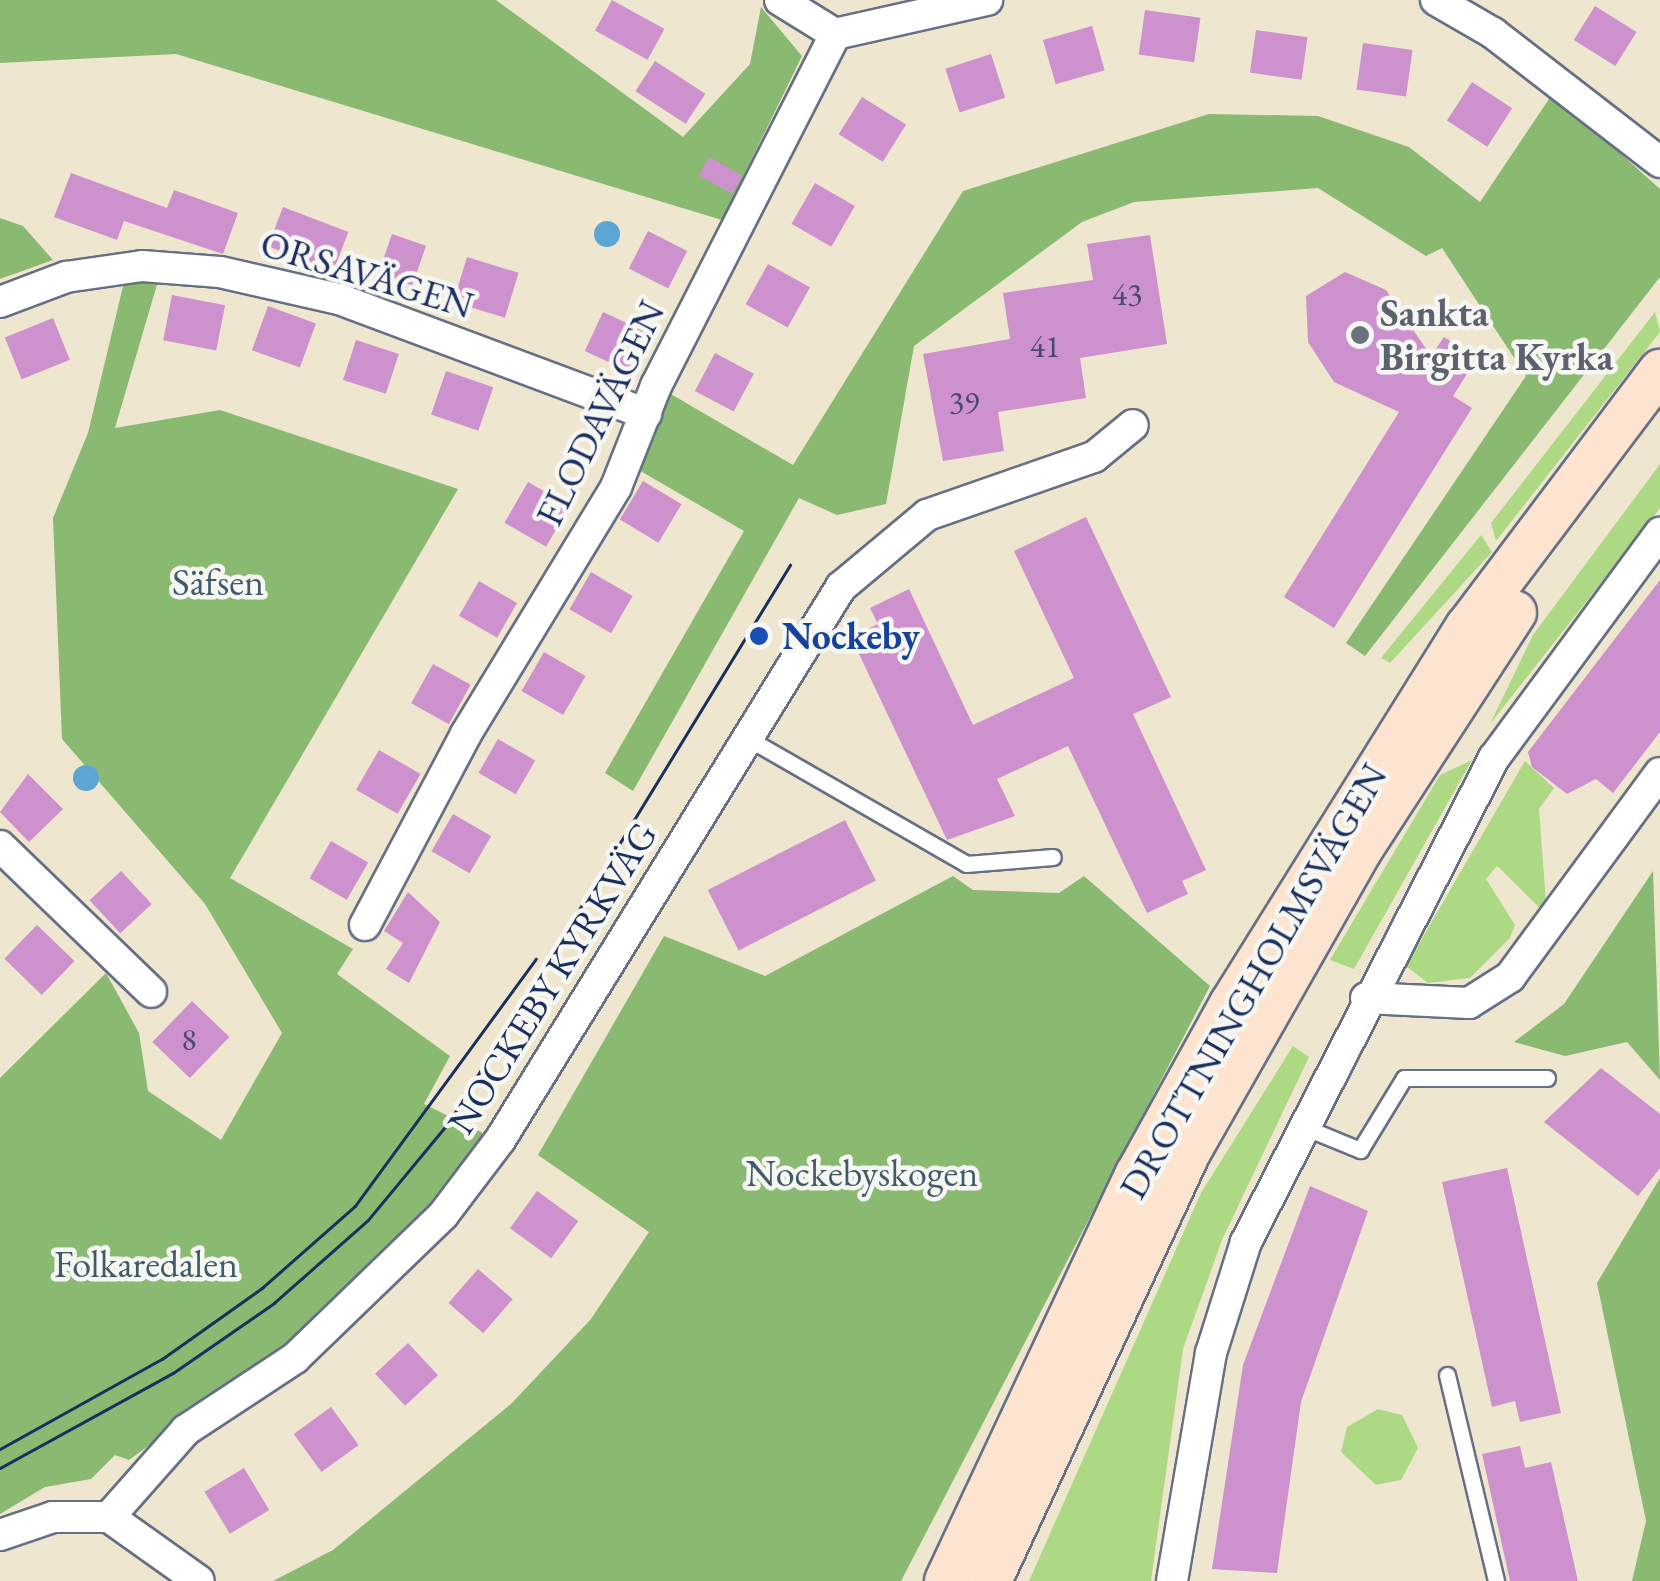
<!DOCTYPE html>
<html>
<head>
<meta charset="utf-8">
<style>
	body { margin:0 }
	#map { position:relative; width:1660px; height:1581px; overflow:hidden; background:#eee6ce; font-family:"EB Garamond",serif }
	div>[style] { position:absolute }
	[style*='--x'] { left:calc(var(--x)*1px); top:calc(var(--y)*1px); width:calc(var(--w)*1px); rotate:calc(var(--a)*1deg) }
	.green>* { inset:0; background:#aed984 }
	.forest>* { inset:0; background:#8ab972 }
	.water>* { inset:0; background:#5da5d4 }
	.round { border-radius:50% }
	.building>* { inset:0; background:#cd91ce; transform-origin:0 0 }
	.roads { filter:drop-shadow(2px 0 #656f85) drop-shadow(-2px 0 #656f85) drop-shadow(0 2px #656f85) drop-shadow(0 -2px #656f85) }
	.service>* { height:15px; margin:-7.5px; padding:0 7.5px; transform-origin:7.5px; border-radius:7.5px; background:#fff }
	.minor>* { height:30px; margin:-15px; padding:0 15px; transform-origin:15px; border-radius:15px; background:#fff }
	.secondary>* { height:42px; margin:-21px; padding:0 21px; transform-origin:21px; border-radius:21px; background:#fde4d0 }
	.tram>* { height:2.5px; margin:-1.25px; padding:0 1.25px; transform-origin:1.25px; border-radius:1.25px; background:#1b2f5e }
	.dots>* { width:28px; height:28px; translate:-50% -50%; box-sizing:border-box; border:5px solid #f6f6f2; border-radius:50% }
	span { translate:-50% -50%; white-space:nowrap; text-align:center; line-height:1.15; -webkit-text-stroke:9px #f6f6f2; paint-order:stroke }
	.number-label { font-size:32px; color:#48487a }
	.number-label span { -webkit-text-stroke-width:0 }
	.street-label { font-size:38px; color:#1b2f5e }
	.worship-label { font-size:38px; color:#5b616d; font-weight:700 }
	.left { translate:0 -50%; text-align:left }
	.park-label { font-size:38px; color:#405a68 }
	.transit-label { font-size:38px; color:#164399; font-weight:700 }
</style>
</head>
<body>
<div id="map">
	<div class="green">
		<div style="clip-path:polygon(1655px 312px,1660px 332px,1496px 541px,1491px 523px)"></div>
		<div style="clip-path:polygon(1660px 464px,1660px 508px,1490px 724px,1533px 635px)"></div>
		<div style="clip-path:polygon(1481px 535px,1492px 552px,1390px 663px,1381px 658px)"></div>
		<div style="clip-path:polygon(1472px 760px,1354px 969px,1330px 960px,1440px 775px)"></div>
		<div style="clip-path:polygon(1525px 761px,1554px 788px,1539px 809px,1546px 902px,1541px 909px,1497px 866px,1486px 879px,1515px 925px,1510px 938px,1470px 978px,1428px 983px,1406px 966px)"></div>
		<div style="clip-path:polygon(1293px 1046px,1309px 1057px,1222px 1240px,1183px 1349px,1151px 1581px,1029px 1581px,1201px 1193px)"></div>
		<div style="clip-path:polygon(1378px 1409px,1402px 1415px,1418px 1448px,1401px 1480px,1376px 1485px,1341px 1452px,1347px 1427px)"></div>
	</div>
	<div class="forest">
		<div style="clip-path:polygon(0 0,496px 0,683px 137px,750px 64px,761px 7px,802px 56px,722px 220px,176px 54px,0 63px)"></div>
		<div style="clip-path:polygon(1553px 93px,1660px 189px,1660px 277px,1365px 656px,1346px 643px,1526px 376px,1442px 248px,1426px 256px,1318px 188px,1134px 202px,1082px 222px,914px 346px,886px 504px,837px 515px,799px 498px,633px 791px,605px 773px,744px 531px,637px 469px,669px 393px,793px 465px,963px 191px,1209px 114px,1318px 116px,1409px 147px,1480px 202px)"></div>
		<div style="clip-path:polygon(0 218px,23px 226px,53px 260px,0 279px)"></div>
		<div style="clip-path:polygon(158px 281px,115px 428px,220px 410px,458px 489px,230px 878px,353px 949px,337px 974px,450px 1056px,424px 1104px,483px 1133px,429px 1210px,285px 1346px,129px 1460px,115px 1455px,91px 1479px,45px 1487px,0 1514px,0 1078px,106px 973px,139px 1033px,148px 1091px,221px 1140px,282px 1033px,205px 904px,62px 739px,53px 518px,88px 433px,124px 282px)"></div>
		<div style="clip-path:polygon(1653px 871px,1660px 1080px,1627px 1042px,1565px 1056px,1514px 1042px,1564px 1004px)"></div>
		<div style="clip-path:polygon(953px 876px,973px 890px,1059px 893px,1084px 876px,1210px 986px,901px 1581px,273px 1581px,333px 1550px,511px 1404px,591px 1319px,649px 1232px,538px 1155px,664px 936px,765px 976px)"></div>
		<div style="clip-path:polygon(1660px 1178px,1660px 1581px,1632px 1581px,1646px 1521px,1597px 1283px)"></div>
	</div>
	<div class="water">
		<div class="round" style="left:594px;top:221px;width:26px;height:26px"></div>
		<div class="round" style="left:73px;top:765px;width:26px;height:26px"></div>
	</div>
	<div class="building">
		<div style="left:612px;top:0;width:60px;height:35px;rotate:29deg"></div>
		<div style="left:1595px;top:6px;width:49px;height:40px;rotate:32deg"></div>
		<div style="left:1145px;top:10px;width:56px;height:45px;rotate:8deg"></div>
		<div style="left:1092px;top:26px;width:46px;height:51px;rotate:74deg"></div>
		<div style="left:1256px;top:30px;width:52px;height:43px;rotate:8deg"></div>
		<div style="left:1363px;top:43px;width:50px;height:47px;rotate:8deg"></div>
		<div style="left:991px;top:54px;width:46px;height:48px;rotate:72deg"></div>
		<div style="left:655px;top:61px;width:60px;height:36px;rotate:33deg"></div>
		<div style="left:1472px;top:82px;width:48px;height:46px;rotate:33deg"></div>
		<div style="left:862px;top:97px;width:52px;height:44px;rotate:32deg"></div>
		<div style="left:709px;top:157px;width:38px;height:21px;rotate:29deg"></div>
		<div style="clip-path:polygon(71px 173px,167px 208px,174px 190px,238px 213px,223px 254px,124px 221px,117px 240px,54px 217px)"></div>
		<div style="left:815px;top:183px;width:46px;height:47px;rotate:30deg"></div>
		<div style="left:283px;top:207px;width:70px;height:42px;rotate:21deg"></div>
		<div style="left:648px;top:231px;width:44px;height:42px;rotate:27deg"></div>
		<div style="left:392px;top:234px;width:36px;height:42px;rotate:19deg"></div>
		<div style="clip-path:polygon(1150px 235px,1167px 344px,1080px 358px,1086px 398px,998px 412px,1004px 451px,943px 461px,923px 354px,1010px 339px,1003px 293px,1093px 280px,1087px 244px)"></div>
		<div style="left:467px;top:257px;width:54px;height:47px;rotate:17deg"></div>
		<div style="left:768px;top:264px;width:48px;height:46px;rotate:29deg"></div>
		<div style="clip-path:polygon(1345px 272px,1386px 290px,1431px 356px,1444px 337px,1477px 358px,1453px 396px,1472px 408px,1334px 628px,1284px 597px,1399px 412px,1334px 382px,1308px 342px,1306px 296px)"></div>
		<div style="left:172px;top:295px;width:54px;height:46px;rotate:11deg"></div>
		<div style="left:268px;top:306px;width:51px;height:47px;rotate:20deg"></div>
		<div style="left:603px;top:312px;width:47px;height:43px;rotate:25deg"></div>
		<div style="left:53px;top:318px;width:45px;height:52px;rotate:68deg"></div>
		<div style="left:356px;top:340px;width:45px;height:42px;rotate:18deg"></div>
		<div style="left:715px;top:353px;width:44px;height:43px;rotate:28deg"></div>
		<div style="left:446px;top:371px;width:50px;height:46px;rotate:19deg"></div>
		<div style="left:643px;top:481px;width:45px;height:45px;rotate:31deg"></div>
		<div style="left:528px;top:482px;width:48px;height:47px;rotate:30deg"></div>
		<div style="clip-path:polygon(1086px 517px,1171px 697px,1133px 714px,1206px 870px,1182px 881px,1188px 894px,1147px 913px,1068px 746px,997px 779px,1015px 816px,947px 840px,851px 637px,878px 624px,870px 608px,909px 589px,973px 725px,1074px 678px,1014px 551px)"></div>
		<div style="left:591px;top:572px;width:48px;height:43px;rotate:30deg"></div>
		<div style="clip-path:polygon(1660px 580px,1660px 732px,1613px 793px,1596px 779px,1567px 794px,1532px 767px,1528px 752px)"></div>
		<div style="left:479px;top:581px;width:44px;height:40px;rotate:30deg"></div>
		<div style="left:544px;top:652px;width:48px;height:45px;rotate:30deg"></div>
		<div style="left:433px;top:664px;width:43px;height:45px;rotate:29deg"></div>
		<div style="left:498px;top:739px;width:43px;height:39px;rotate:30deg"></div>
		<div style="left:379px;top:750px;width:48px;height:46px;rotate:30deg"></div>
		<div style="clip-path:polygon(28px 774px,63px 809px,29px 842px,0 812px)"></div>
		<div style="left:453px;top:814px;width:44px;height:43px;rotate:30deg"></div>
		<div style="left:845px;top:820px;width:68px;height:154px;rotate:63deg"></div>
		<div style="left:331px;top:841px;width:43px;height:43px;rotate:30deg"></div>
		<div style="left:121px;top:871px;width:45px;height:43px;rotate:47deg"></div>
		<div style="clip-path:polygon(408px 892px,440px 922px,409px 983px,386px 969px,403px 943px,384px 931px)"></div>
		<div style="left:37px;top:925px;width:52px;height:47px;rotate:44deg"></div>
		<div style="left:192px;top:1001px;width:52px;height:57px;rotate:44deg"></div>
		<div style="clip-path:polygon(1601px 1068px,1660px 1114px,1660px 1168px,1638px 1196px,1544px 1122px)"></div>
		<div style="clip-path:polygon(1507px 1168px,1561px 1413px,1520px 1422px,1515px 1401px,1492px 1407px,1442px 1182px)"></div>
		<div style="clip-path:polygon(1310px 1186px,1368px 1211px,1301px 1402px,1277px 1573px,1212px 1569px,1243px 1365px)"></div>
		<div style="left:537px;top:1191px;width:51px;height:46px;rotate:36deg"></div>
		<div style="left:478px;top:1269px;width:46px;height:45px;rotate:41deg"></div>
		<div style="left:408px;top:1343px;width:44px;height:45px;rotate:47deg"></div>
		<div style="left:331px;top:1407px;width:47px;height:46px;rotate:54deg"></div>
		<div style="clip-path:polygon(1520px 1446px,1525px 1468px,1551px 1462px,1578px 1581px,1510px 1581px,1482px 1454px)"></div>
		<div style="left:244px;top:1468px;width:49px;height:46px;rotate:59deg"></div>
	</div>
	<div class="roads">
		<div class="service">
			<div style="--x:749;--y:739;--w:250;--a:29.9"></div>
			<div style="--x:966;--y:864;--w:87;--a:-4.6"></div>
			<div style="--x:1304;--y:1127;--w:61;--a:22.3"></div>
			<div style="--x:1360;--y:1150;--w:84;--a:-58.6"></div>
			<div style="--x:1404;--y:1078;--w:143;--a:0"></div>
			<div style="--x:1447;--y:1375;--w:212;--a:76.6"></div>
		</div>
		<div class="minor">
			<div style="--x:780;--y:0;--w:65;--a:31.7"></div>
			<div style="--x:835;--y:34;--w:156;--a:-12.6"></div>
			<div style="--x:1436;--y:0;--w:66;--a:30.1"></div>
			<div style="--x:1493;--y:33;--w:211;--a:37.7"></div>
			<div style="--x:0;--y:302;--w:71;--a:-20.7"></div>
			<div style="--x:66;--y:277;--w:77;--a:-8.2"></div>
			<div style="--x:142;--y:266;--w:78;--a:4.4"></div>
			<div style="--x:220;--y:272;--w:122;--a:12.8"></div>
			<div style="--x:339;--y:299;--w:328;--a:20.5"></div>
			<div style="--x:0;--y:846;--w:210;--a:44"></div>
			<div style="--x:365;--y:925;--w:216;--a:-62.1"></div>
			<div style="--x:466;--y:734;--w:289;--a:-58.7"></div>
			<div style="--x:616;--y:487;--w:109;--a:-68.4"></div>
			<div style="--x:656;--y:386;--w:395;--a:-63"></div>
			<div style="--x:1366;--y:998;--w:103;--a:2.8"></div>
			<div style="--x:1469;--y:1003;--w:49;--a:-32.4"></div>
			<div style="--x:1510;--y:977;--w:253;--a:-53.7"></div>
			<div style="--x:109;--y:1517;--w:116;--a:-48.5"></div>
			<div style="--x:186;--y:1430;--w:131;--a:-33.4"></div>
			<div style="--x:295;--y:1358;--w:206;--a:-44"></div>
			<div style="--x:443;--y:1215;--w:94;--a:-52.8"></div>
			<div style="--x:500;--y:1140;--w:650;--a:-58.34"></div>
			<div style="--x:841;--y:587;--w:112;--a:-39.9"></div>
			<div style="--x:927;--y:515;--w:177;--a:-19.2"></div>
			<div style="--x:1094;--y:457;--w:50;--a:-39.4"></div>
			<div style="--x:0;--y:1535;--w:56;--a:-18.8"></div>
			<div style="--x:53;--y:1517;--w:56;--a:0"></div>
			<div style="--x:109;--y:1517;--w:110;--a:35.4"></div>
			<div style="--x:1172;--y:1581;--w:231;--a:-80.3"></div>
			<div style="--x:1211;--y:1353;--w:116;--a:-72.5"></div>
			<div style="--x:1246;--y:1242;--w:544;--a:-62.87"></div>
			<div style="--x:1494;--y:758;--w:280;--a:-53.6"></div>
		</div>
		<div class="secondary">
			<div style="--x:946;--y:1581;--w:450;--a:-64.9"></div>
			<div style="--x:1137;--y:1174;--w:194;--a:-61.1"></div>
			<div style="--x:1231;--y:1004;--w:445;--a:-58"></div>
			<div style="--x:1467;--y:627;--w:321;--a:-53"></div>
			<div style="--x:990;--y:1581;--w:471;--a:-65.1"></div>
			<div style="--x:1188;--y:1154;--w:352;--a:-60.4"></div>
			<div style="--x:1362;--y:848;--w:281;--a:-57"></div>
		</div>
	</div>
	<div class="tram">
		<div style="--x:0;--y:1449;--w:185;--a:-29.1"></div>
		<div style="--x:162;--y:1359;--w:123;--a:-35.4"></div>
		<div style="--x:262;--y:1288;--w:124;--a:-41.4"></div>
		<div style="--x:355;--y:1206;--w:306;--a:-53.8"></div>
		<div style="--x:0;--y:1468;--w:197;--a:-28.8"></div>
		<div style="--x:173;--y:1373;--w:123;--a:-34.7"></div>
		<div style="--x:274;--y:1303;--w:125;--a:-41.4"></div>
		<div style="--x:368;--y:1220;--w:127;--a:-50.4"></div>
		<div style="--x:449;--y:1122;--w:653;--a:-58.52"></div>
	</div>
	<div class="dots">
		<div style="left:1360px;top:335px;background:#6b7280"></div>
		<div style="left:759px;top:636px;background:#1a4fb4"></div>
	</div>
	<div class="number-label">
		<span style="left:1127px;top:294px">43</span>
		<span style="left:1045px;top:346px">41</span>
		<span style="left:964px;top:402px">39</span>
		<span style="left:189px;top:1039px">8</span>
	</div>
	<div class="street-label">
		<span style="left:367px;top:274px;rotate:17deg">ORSAVÄGEN</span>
		<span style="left:600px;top:413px;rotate:-64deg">FLODAVÄGEN</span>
		<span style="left:552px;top:978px;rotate:-58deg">NOCKEBY KYRKVÄG</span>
		<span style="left:1253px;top:981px;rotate:-60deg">DROTTNINGHOLMSVÄGEN</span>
	</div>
	<div class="worship-label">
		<span class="left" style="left:1380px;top:335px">Sankta<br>Birgitta Kyrka</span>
	</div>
	<div class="park-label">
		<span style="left:218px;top:582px">Säfsen</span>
		<span style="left:862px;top:1173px">Nockebyskogen</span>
		<span style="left:146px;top:1264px">Folkaredalen</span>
	</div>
	<div class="transit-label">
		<span class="left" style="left:782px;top:636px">Nockeby</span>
	</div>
</div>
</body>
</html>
